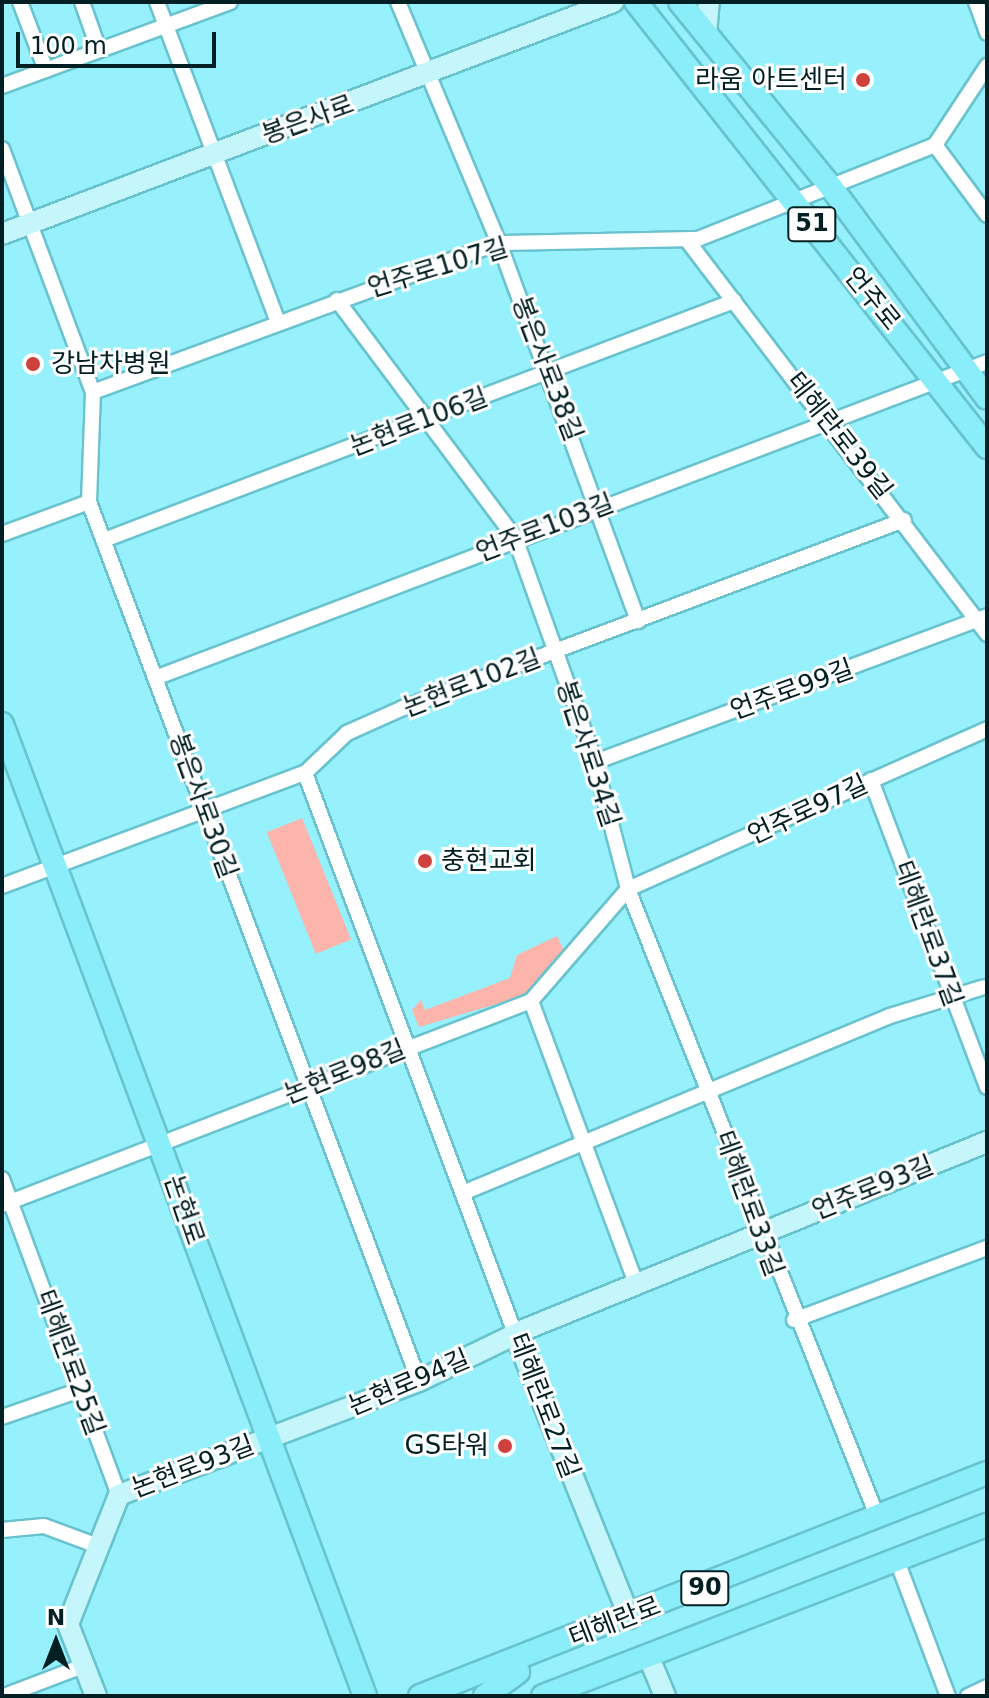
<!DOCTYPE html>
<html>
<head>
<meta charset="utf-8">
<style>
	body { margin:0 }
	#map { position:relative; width:989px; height:1698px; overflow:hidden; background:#97f1fd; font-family:"DejaVu Sans","Noto Sans KR",sans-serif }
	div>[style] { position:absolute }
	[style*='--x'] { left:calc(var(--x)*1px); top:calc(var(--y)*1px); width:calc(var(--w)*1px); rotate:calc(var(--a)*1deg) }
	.green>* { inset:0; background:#fcb4ab; transform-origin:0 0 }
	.roads { filter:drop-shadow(2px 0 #68c3ce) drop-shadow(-2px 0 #68c3ce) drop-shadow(0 2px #68c3ce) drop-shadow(0 -2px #68c3ce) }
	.street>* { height:14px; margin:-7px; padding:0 7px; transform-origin:7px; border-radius:7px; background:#fff }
	.secondary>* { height:20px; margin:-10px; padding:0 10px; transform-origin:10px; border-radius:10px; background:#c4f6fc }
	.primary>* { height:22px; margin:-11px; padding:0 11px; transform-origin:11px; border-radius:11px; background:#89eef9 }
	.dots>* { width:22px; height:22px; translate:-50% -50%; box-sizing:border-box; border:4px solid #fff; border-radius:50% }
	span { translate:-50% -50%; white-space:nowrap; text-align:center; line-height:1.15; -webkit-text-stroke:6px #fff; paint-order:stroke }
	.shield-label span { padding:2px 6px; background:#fff; border:2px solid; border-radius:6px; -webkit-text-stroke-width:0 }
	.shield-label { font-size:24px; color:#021f23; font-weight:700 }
	.poi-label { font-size:26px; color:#021f23 }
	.right { translate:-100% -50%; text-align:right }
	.left { translate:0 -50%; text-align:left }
	.street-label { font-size:26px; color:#021f23 }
	.frame { position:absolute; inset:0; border:4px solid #021f23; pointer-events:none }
	.north { position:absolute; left:16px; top:1602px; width:80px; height:80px; -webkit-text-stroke:6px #fff; paint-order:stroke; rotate:0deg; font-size:22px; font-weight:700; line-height:32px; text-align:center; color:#021f23 }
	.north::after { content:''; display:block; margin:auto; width:28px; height:36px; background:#021f23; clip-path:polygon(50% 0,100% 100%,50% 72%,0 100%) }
	.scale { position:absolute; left:16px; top:32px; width:200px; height:36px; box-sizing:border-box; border:4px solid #021f23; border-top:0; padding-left:10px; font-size:24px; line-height:28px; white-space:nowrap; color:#021f23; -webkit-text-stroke:6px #fff; paint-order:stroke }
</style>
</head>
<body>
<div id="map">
	<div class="green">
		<div style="left:302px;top:818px;width:131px;height:38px;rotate:68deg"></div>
		<div style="clip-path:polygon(557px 936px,566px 955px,523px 996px,419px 1027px,412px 1010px,421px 1000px,425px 1010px,510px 978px,517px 955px)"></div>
	</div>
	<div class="roads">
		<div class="street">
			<div style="--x:20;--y:2;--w:73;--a:69.1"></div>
			<div style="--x:82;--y:2;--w:51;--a:70.5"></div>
			<div style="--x:157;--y:2;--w:342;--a:69.3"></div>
			<div style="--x:398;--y:2;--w:261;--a:67.3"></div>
			<div style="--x:499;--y:243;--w:403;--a:69.8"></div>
			<div style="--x:976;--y:2;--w:33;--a:70"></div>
			<div style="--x:2;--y:86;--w:243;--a:-20.2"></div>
			<div style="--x:935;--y:145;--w:87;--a:53.4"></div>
			<div style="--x:2;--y:149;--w:259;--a:69.5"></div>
			<div style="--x:93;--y:392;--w:110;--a:92.1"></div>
			<div style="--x:89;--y:502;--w:939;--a:69.42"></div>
			<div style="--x:687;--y:240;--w:495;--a:52.7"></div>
			<div style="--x:337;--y:300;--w:297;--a:53.2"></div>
			<div style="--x:515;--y:538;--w:238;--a:70.3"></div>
			<div style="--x:595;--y:762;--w:131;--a:75.4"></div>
			<div style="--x:628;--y:889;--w:675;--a:68.34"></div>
			<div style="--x:93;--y:392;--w:432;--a:-20.2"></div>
			<div style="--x:499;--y:243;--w:199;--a:-1.2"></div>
			<div style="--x:698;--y:239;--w:255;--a:-21.6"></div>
			<div style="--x:935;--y:145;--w:95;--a:-56.6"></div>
			<div style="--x:2;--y:534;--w:93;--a:-20.2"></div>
			<div style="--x:104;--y:540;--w:674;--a:-20.77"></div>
			<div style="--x:155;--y:678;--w:890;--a:-20.8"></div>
			<div style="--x:595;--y:762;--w:418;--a:-20.4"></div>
			<div style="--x:305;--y:773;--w:601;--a:69.46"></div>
			<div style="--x:871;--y:780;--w:328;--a:69.3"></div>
			<div style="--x:2;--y:886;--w:323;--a:-20.5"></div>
			<div style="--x:305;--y:773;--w:58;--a:-43.6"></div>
			<div style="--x:347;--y:733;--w:61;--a:-24.1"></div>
			<div style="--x:403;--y:708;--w:535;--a:-20.57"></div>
			<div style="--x:531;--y:1001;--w:302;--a:69.6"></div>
			<div style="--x:2;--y:1179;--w:337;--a:69.7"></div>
			<div style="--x:465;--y:1192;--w:460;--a:-22.5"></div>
			<div style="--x:890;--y:1016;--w:98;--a:-17.1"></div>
			<div style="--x:2;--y:1205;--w:567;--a:-21.09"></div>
			<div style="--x:531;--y:1001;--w:148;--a:-49.1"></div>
			<div style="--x:628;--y:889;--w:393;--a:-24"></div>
			<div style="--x:794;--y:1320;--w:206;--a:-20.5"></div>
			<div style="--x:2;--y:1417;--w:83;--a:-19.1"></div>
			<div style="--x:2;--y:1530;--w:42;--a:-5.4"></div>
			<div style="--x:44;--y:1526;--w:58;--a:20.3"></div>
			<div style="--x:896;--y:1558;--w:147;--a:69.4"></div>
			<div style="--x:4;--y:1696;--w:85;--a:-20.8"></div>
			<div style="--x:968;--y:1696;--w:21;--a:-25"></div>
		</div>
		<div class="secondary">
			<div style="--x:706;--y:34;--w:32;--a:-85"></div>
			<div style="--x:2;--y:234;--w:654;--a:-20.79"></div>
			<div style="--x:516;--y:1336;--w:304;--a:68"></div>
			<div style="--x:648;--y:1655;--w:44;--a:67.5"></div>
			<div style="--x:96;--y:1696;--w:77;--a:-111.3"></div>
			<div style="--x:68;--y:1624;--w:139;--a:-68.4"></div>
			<div style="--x:119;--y:1495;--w:321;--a:-20.8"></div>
			<div style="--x:419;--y:1381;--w:119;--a:-25.9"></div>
			<div style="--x:526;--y:1329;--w:497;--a:-22.1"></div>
		</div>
		<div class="primary">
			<div style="--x:636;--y:2;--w:567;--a:51.73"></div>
			<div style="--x:680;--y:2;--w:239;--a:50.8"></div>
			<div style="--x:831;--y:187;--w:262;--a:53.5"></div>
			<div style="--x:2;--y:724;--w:1038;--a:69.52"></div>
			<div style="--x:420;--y:1696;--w:609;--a:-21.47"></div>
			<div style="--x:485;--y:1696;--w:41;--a:-36"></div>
			<div style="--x:543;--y:1696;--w:476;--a:-21.1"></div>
		</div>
	</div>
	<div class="dots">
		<div style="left:863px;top:80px;background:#cf413c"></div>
		<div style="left:33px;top:364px;background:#cf413c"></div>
		<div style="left:425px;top:861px;background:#cf413c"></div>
		<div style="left:505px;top:1446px;background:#cf413c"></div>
	</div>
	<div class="shield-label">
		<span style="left:812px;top:224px">51</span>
		<span style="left:705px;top:1588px">90</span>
	</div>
	<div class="poi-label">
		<span class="right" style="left:847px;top:80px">라움 아트센터</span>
		<span class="left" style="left:51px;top:364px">강남차병원</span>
		<span class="left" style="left:441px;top:861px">충현교회</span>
		<span class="right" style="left:489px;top:1446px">GS타워</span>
	</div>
	<div class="street-label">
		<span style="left:308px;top:120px;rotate:-20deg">봉은사로</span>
		<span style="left:438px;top:268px;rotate:-17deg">언주로107길</span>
		<span style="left:872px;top:299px;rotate:51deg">언주로</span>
		<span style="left:547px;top:369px;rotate:69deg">봉은사로38길</span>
		<span style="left:419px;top:422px;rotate:-21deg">논현로106길</span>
		<span style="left:839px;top:436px;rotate:52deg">테헤란로39길</span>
		<span style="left:545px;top:528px;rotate:-21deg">언주로103길</span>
		<span style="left:472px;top:683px;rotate:-21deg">논현로102길</span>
		<span style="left:792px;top:690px;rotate:-20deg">언주로99길</span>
		<span style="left:588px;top:754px;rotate:72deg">봉은사로34길</span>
		<span style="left:203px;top:806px;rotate:70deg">봉은사로30길</span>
		<span style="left:808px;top:810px;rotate:-25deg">언주로97길</span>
		<span style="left:928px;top:934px;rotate:70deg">테헤란로37길</span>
		<span style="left:345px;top:1072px;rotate:-22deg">논현로98길</span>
		<span style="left:873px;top:1188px;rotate:-22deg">언주로93길</span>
		<span style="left:749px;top:1204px;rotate:70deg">테헤란로33길</span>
		<span style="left:184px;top:1210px;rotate:71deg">논현로</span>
		<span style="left:70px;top:1363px;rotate:70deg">테헤란로25길</span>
		<span style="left:409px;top:1383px;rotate:-23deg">논현로94길</span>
		<span style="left:544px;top:1406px;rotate:69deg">테헤란로27길</span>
		<span style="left:193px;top:1467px;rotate:-21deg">논현로93길</span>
		<span style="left:615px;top:1622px;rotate:-21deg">테헤란로</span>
	</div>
	<div class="frame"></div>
	<div class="north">N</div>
	<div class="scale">100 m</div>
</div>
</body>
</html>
